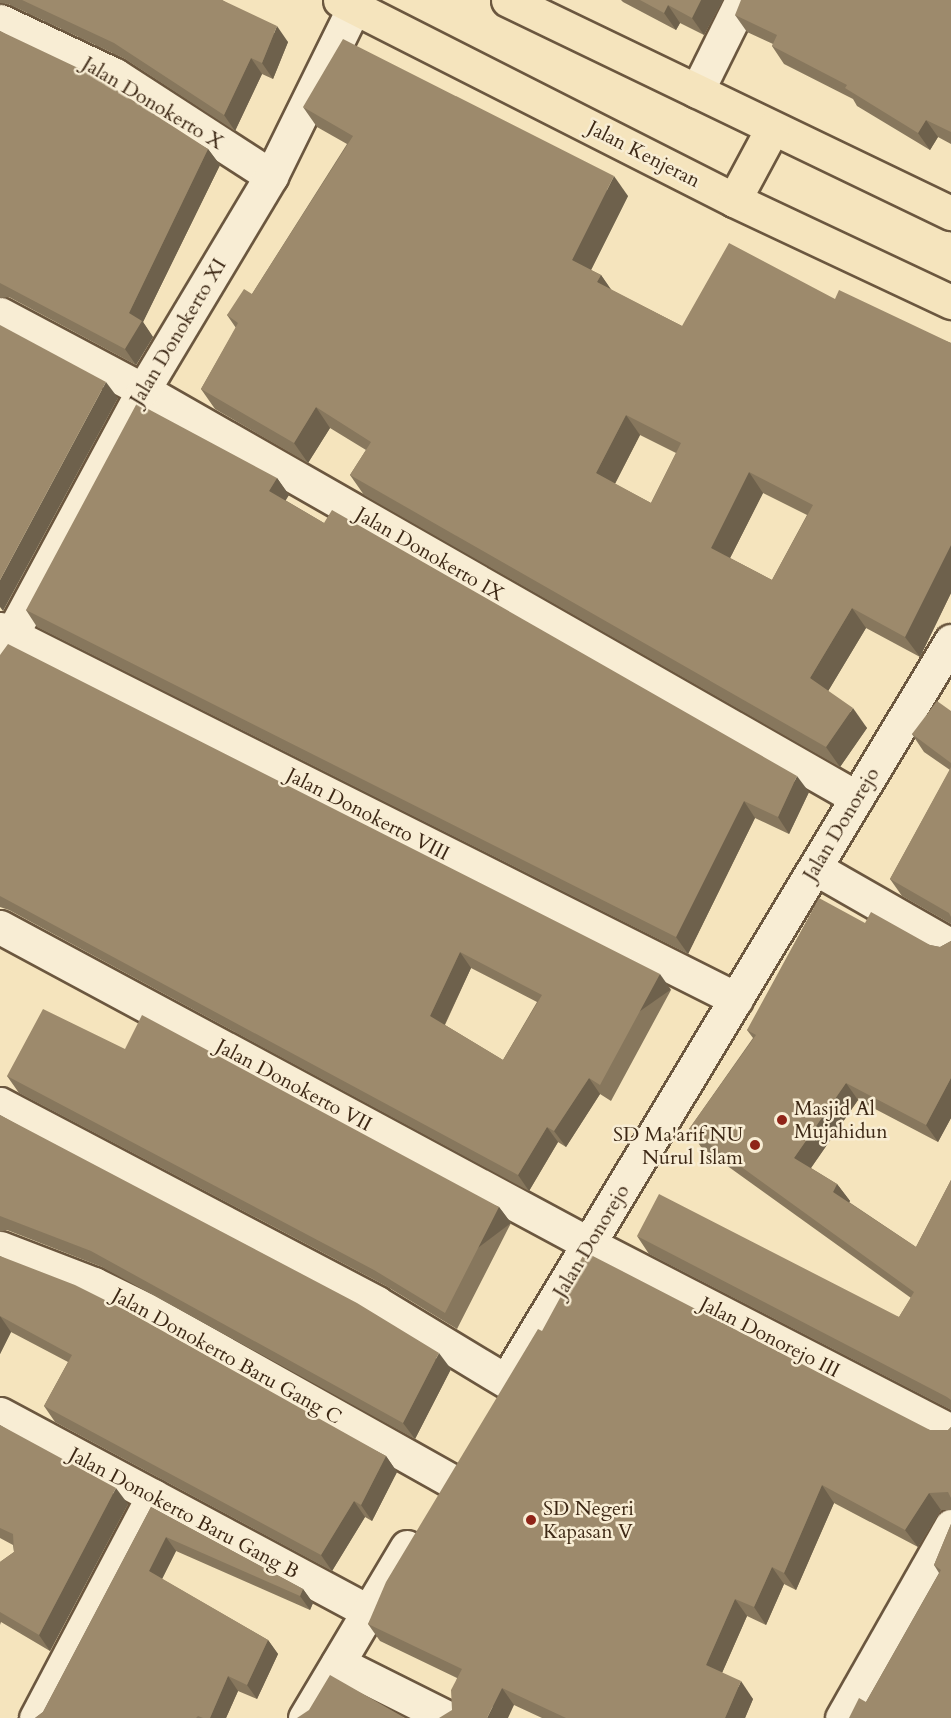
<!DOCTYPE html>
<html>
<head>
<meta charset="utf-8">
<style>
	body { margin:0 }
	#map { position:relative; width:951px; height:1718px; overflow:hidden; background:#f5e4bd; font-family:Cardo,serif }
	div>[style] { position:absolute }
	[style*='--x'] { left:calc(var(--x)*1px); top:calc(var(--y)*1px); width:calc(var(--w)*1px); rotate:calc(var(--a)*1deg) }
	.roads { filter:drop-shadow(2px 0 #6b573f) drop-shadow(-2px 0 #6b573f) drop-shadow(0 2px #6b573f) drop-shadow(0 -2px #6b573f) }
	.minor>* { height:33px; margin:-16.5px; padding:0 16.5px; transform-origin:16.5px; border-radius:16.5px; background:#f8edd4 }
	.highway>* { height:33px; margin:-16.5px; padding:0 16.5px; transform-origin:16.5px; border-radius:16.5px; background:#f5e4bd }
	.wall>* { inset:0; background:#87775d }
	.shaded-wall>* { inset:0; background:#6e614c; transform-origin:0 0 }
	.building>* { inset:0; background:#9d8a6c }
	.dots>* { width:16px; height:16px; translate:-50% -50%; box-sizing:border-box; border:3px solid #f8edd4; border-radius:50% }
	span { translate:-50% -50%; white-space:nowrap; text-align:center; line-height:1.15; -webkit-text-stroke:5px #f8edd4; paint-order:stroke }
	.street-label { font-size:20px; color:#3d2815 }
	.poi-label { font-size:20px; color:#3d2815 }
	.left { translate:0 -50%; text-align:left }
	.right { translate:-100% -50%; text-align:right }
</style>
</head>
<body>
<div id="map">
	<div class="roads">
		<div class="minor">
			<div style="--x:0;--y:21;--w:127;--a:25.2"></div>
			<div style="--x:115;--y:75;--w:186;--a:32.9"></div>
			<div style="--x:697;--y:91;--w:102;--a:-63.7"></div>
			<div style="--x:0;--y:314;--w:162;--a:28"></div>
			<div style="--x:143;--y:390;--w:822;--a:29.74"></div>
			<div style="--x:0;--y:629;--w:824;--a:26.69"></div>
			<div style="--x:0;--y:656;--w:302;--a:-61.7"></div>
			<div style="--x:143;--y:390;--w:249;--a:-59.1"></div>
			<div style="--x:271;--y:176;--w:188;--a:-63.8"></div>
			<div style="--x:815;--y:868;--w:157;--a:29.8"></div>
			<div style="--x:0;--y:927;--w:669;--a:28.29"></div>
			<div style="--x:589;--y:1244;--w:407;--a:27.3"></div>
			<div style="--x:0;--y:1104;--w:426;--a:27.8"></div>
			<div style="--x:377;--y:1303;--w:151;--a:31.2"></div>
			<div style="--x:0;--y:1248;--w:101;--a:21"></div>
			<div style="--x:94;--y:1284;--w:59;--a:26.1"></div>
			<div style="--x:147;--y:1310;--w:345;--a:29.3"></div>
			<div style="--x:515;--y:1366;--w:846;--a:-58.98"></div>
			<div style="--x:0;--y:1414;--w:419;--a:28.2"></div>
			<div style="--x:338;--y:1663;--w:123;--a:26.6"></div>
			<div style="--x:36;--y:1718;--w:251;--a:-62.2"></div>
			<div style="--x:305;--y:1718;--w:199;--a:-59.2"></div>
			<div style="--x:842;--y:1718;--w:221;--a:-60.4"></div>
		</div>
		<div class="highway">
			<div style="--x:340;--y:0;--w:442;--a:26.9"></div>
			<div style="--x:734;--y:200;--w:240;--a:25.2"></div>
			<div style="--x:508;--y:0;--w:492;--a:25.7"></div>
			<div style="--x:734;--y:200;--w:81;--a:-61.8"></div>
		</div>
	</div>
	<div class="wall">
		<div style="clip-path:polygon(0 0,222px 0,288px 42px,273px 79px,262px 74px,235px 131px,125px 59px,8px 4px,0 3px)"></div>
		<div style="clip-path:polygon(621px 0,723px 0,704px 35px,680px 23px,676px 30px,623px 2px)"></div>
		<div style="clip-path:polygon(951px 0,951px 144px,938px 137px,930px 150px,857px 106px,853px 99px,784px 64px,772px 46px,773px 44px,747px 32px,735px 15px)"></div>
		<div style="clip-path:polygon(0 31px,208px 149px,220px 165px,143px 322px,153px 337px,136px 365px,9px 297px,0 298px)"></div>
		<div style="clip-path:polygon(evenodd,303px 107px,628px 196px,591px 270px,601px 275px,611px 290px,682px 326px,835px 299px,951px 343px,951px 593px,920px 657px,866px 628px,828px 691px,867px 728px,840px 767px,364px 495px,350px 475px,366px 450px,330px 428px,308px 463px,215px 409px,201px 389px,236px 328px,227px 315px,252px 294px,347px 144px,317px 127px,303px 107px,640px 435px,676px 453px,651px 503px,615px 484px,640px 435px,303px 107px,763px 493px,807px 515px,772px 580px,730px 558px,763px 493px)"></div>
		<div style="clip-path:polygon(277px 478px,289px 495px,285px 500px,324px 523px,809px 792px,789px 834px,755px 818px,688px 954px,37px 627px,26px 610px)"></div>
		<div style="clip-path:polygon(evenodd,0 655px,671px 990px,611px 1101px,600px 1094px,566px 1147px,558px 1142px,529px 1191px,9px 910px,0 907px,0 655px,471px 968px,537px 1002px,503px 1060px,445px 1025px,471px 968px)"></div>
		<div style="clip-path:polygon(951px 711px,951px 924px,902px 896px,890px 879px,950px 770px,924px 752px,912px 734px)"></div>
		<div style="clip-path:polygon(865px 923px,930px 945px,940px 947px,951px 941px,951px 1118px,938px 1142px,858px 1100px,811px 1168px,837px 1184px,850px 1201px,849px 1202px,916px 1247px,951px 1180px,951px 1410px,649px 1254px,637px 1236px,899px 1317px,911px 1298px,701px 1147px,689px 1129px,753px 1038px,747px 1030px)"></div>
		<div style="clip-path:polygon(125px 1049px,499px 1207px,511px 1223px,457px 1329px,386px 1286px,19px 1093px,7px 1076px)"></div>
		<div style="clip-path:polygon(0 1115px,451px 1369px,415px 1439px,102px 1267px,7px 1230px,0 1232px)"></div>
		<div style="clip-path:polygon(0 1256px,386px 1456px,397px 1472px,372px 1521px,365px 1517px,332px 1571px,55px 1422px,44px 1406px,68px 1362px,11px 1332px,0 1354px)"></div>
		<div style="clip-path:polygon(542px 1331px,930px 1430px,948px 1430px,951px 1427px,951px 1510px,941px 1510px,918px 1547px,834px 1503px,796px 1590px,784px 1584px,766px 1625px,747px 1616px,722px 1673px,753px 1699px,745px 1718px,542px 1718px,514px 1705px,452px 1710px,457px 1678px,380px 1641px,368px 1624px)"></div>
		<div style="clip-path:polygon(0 1425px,128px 1504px,50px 1651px,1px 1622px,0 1625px,0 1562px,14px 1552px,13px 1545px,0 1538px)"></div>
		<div style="clip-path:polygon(151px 1507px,303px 1589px,313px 1603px,310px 1610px,176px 1551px,162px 1579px,268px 1640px,278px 1654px,257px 1699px,238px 1691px,226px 1718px,35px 1718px,43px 1712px)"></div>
		<div style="clip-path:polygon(951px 1524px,951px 1718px,866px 1702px,939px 1573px,934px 1565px)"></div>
	</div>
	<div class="shaded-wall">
		<div style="clip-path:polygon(701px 0,723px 0,704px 35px,692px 18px)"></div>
		<div style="clip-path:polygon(668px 5px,680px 23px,676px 30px,664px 13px)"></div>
		<div style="clip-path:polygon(277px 26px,288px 42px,273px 79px,262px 63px)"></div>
		<div style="clip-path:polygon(251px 58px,262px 74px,235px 131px,224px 115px)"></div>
		<div style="clip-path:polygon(926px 120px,938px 137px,930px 150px,918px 133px)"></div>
		<div style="clip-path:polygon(208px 149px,220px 165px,143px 322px,153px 337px,136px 365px,125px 349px,129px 313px)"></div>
		<div style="clip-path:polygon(614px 176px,628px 196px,586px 280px,572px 260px)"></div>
		<div style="clip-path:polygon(601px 275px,615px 295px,597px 282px)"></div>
		<div style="clip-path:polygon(106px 382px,118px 398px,3px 611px,0 607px,0 580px)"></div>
		<div style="clip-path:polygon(316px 407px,330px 428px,308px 463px,294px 443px)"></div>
		<div style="clip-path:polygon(626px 415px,640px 435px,610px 493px,596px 473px)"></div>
		<div style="clip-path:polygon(749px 472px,763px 493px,725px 568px,711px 548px)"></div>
		<div style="clip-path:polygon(277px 478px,289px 495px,281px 508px,269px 491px)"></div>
		<div style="clip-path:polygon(951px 545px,951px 593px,920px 657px,905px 637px)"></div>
		<div style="clip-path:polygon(852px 608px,866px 628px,824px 698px,810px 678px)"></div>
		<div style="clip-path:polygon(853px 708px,867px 728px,840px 767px,826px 747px)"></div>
		<div style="clip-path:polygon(797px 776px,809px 792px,789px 834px,778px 817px)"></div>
		<div style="clip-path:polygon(744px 801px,755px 818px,688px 954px,676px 937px)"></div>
		<div style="clip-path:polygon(460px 952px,471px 968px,441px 1032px,430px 1016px)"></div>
		<div style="left:660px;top:974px;width:19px;height:126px;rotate:55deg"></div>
		<div style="clip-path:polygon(589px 1078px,600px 1094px,566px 1147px,554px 1131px)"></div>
		<div style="clip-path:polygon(951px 1078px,951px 1118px,938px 1142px,926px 1125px)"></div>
		<div style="clip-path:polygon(846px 1083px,858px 1100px,806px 1175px,794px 1158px)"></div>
		<div style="clip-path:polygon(547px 1127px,558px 1142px,529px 1191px,518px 1175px)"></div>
		<div style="clip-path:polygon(837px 1184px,850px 1201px,845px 1209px,833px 1192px)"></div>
		<div style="left:499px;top:1207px;width:20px;height:119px;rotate:53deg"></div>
		<div style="clip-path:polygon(0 1316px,11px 1332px,0 1354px)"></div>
		<div style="clip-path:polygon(439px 1353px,451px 1369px,415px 1439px,403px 1423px)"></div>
		<div style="clip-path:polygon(386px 1456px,397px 1472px,372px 1521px,361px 1505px)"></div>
		<div style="clip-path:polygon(822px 1485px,834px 1503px,796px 1590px,784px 1573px)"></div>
		<div style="clip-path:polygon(116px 1488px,128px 1504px,50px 1651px,39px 1635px)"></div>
		<div style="clip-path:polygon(929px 1493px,941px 1510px,918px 1547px,905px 1530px)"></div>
		<div style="clip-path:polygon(354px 1501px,365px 1517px,332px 1571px,321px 1555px)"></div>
		<div style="clip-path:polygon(166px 1537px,176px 1551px,159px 1585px,149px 1571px)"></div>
		<div style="clip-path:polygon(772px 1567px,784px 1584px,766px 1625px,754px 1607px)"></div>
		<div style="clip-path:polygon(303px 1589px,313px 1603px,310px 1610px,300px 1596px)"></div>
		<div style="clip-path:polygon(735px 1599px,747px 1616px,718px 1682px,706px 1665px)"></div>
		<div style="clip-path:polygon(268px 1640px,278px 1654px,257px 1699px,247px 1685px)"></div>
		<div style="clip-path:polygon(228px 1676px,238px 1691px,226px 1718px,210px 1718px)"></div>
		<div style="clip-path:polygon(741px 1681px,753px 1699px,745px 1718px,725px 1718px)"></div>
		<div style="clip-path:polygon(502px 1688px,514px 1705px,508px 1718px,487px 1718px)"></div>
	</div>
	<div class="building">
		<div style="clip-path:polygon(22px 0,222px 0,277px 26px,262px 63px,251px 58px,224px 115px,114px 43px)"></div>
		<div style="clip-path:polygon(640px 0,701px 0,692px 18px,668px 5px,664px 13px)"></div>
		<div style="clip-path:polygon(741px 0,951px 0,951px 132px,926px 120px,918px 133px,845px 88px,847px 85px,772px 46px,777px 35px,735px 15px)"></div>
		<div style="clip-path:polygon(0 31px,95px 76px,208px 149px,129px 313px,142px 321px,125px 349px,0 283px)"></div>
		<div style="clip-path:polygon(evenodd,343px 39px,614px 176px,572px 260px,601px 275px,597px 282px,682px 326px,729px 243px,835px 299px,839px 290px,951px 343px,951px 545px,905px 637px,852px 608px,810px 678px,853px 708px,826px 747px,350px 475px,371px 442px,316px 407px,294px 443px,201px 389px,238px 323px,227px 315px,244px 289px,252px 294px,353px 136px,303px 107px,343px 39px,626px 415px,681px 443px,651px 503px,596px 473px,626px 415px,343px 39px,749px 472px,813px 505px,772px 580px,711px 548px,749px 472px)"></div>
		<div style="clip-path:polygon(0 325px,106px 382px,0 580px)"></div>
		<div style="clip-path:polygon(137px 403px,277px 478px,269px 491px,324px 523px,332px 510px,797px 776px,778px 817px,744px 801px,676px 937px,26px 610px)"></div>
		<div style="clip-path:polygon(evenodd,8px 644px,660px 974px,600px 1085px,589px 1078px,554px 1131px,547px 1127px,518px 1175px,0 896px,0 655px,8px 644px,460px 952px,542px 995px,503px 1060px,430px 1016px,460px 952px)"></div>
		<div style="clip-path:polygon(937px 701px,951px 711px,951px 763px,912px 734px)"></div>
		<div style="clip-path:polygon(951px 767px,951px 917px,949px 913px,890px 879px)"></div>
		<div style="clip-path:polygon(819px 898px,865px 923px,871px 912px,930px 945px,940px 947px,951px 941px,951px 1078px,926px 1125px,846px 1083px,794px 1158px,837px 1184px,833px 1192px,916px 1247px,951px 1180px,951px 1400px,947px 1397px,637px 1236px,659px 1194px,899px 1317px,914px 1292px,689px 1129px,756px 1035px,747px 1030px)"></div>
		<div style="clip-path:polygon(43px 1009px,125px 1049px,142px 1015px,499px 1207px,445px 1313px,374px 1270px,7px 1076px)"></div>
		<div style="clip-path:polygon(0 1115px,357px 1303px,439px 1353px,403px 1423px,91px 1251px,0 1216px)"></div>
		<div style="clip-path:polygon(585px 1252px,930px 1430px,948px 1430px,951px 1427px,951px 1498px,948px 1492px,929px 1493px,905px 1530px,822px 1485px,784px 1573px,772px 1567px,754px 1607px,735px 1599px,706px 1665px,741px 1681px,725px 1718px,566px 1718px,502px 1688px,487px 1718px,439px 1718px,452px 1710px,451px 1690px,462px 1669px,368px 1624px,386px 1582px,538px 1329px,542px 1331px)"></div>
		<div style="clip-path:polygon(0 1256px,75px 1285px,127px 1311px,386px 1456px,361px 1505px,354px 1501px,321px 1555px,44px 1406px,72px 1355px,0 1316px)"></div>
		<div style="clip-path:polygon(0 1425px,116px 1488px,39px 1635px,0 1612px,0 1562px,14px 1552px,13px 1534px,0 1528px)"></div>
		<div style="clip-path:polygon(151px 1507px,303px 1589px,300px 1596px,166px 1537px,149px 1571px,268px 1640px,247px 1685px,228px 1676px,210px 1718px,203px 1718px,198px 1716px,196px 1718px,35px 1718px,43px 1712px)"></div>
		<div style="clip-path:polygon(951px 1524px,951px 1718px,849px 1718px,859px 1698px,866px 1702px,941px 1570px,934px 1565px)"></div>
		<div style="clip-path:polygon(330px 1675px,405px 1718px,297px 1718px,309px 1710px)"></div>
	</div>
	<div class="dots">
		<div style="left:782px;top:1120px;background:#8f2418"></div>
		<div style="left:755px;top:1145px;background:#8f2418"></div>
		<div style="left:531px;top:1520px;background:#8f2418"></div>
	</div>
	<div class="street-label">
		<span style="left:153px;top:103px;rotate:31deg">Jalan Donokerto X</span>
		<span style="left:644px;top:154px;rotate:27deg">Jalan Kenjeran</span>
		<span style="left:178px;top:332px;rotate:-59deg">Jalan Donokerto XI</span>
		<span style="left:430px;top:554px;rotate:30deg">Jalan Donokerto IX</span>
		<span style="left:368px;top:814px;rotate:27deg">Jalan Donokerto VIII</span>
		<span style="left:841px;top:824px;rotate:-59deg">Jalan Donorejo</span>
		<span style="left:294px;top:1085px;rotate:28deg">Jalan Donokerto VII</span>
		<span style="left:591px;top:1241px;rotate:-59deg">Jalan Donorejo</span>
		<span style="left:770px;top:1337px;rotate:27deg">Jalan Donorejo III</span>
		<span style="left:227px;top:1356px;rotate:29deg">Jalan Donokerto Baru Gang C</span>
		<span style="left:184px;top:1513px;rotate:28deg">Jalan Donokerto Baru Gang B</span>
	</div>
	<div class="poi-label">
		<span class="left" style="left:794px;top:1120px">Masjid Al<br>Mujahidun</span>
		<span class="right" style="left:743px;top:1146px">SD Ma'arif NU<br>Nurul Islam</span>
		<span class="left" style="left:543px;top:1520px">SD Negeri<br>Kapasan V</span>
	</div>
</div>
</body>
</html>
